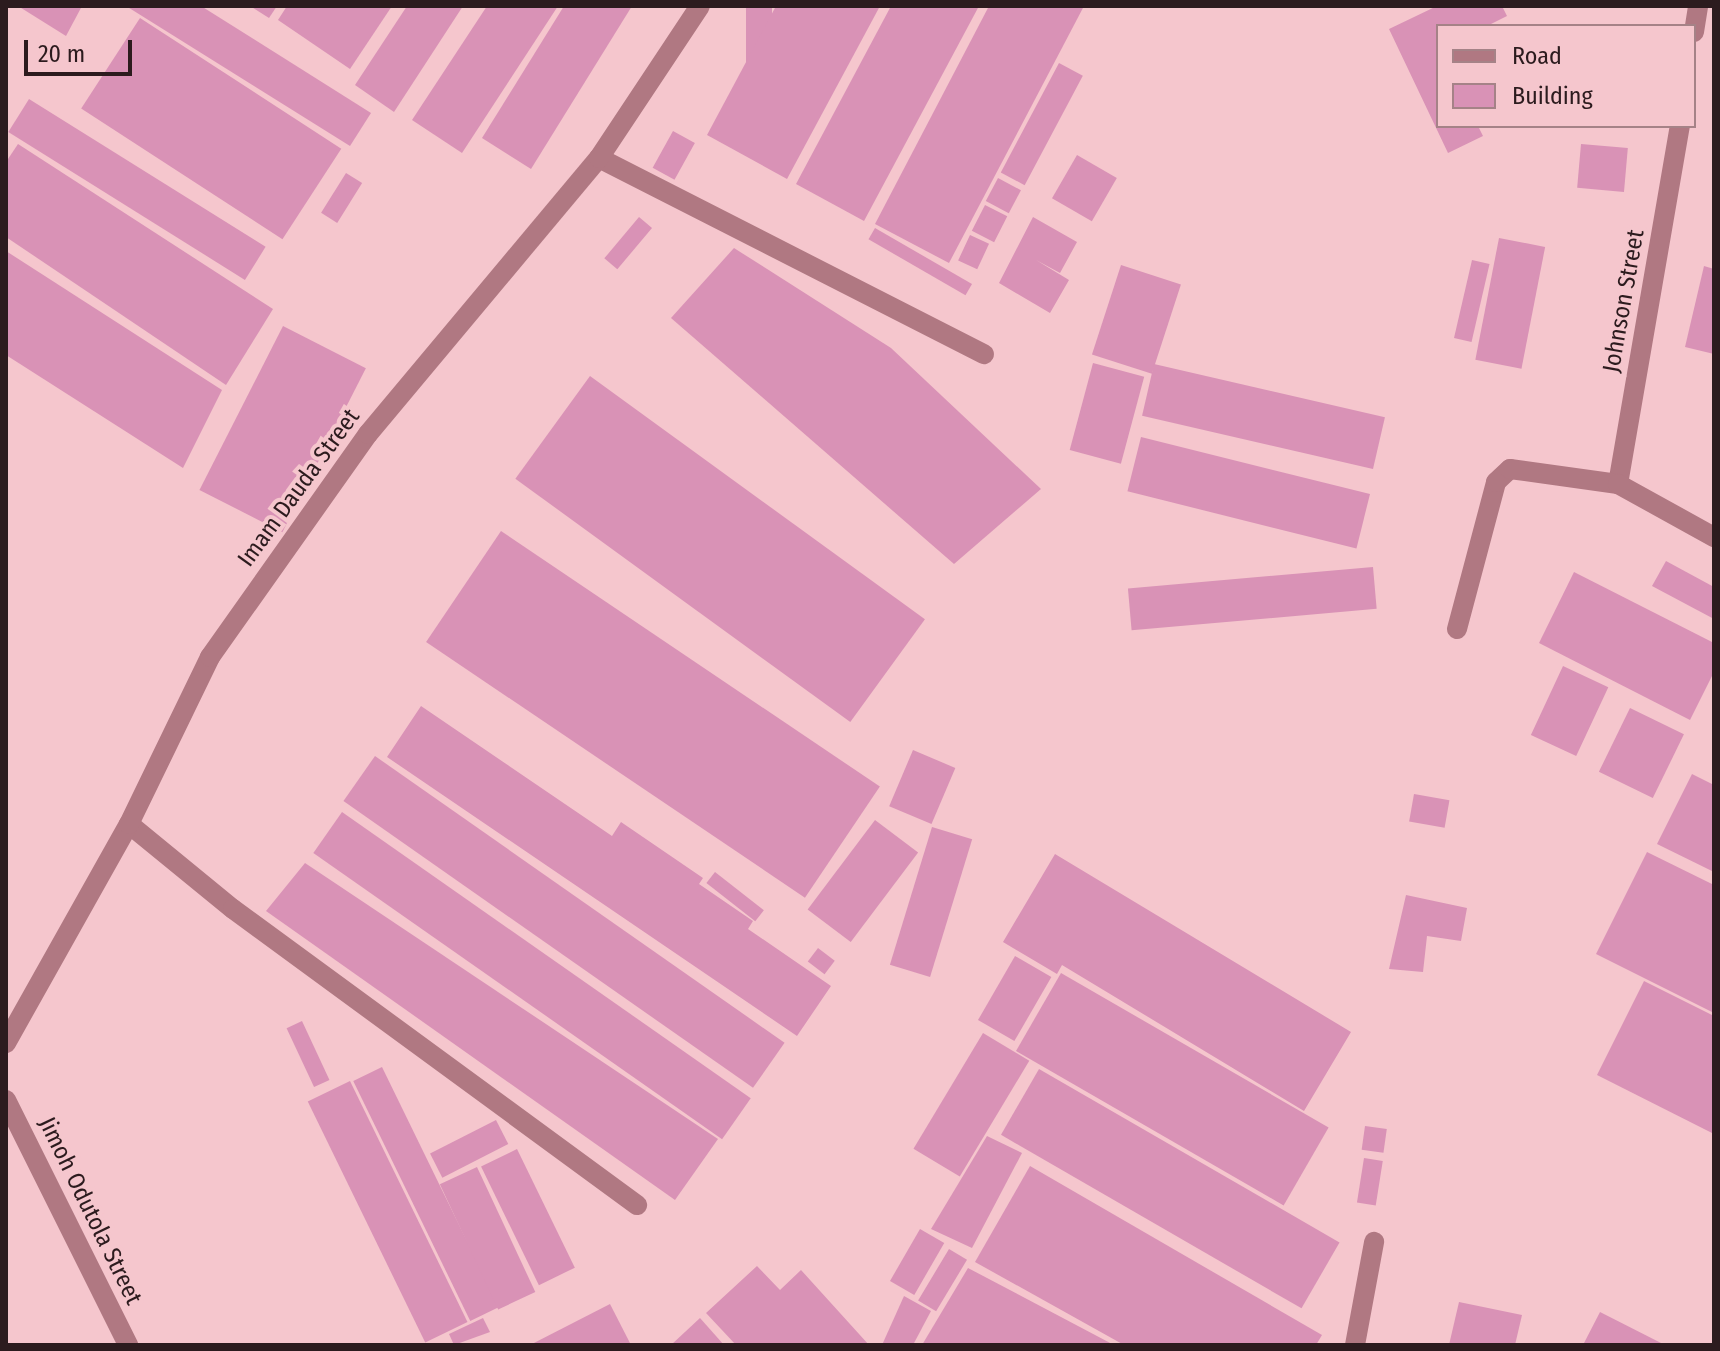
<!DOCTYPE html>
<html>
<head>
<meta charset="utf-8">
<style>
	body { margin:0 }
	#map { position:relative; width:1720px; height:1351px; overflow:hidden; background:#f5c6cd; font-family:"Fira Sans Condensed",sans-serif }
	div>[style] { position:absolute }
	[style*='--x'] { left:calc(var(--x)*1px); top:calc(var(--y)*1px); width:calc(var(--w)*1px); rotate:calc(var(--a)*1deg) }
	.building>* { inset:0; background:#d992b6; transform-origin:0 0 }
	.minor>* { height:20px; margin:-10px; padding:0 10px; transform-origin:10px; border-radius:10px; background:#b07882 }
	span { translate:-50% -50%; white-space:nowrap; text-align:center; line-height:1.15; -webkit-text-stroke:8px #f5c6cd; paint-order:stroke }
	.street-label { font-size:24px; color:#2c1b1e }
	.frame { position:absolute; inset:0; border:8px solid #2c1b1e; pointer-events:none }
	.legend { position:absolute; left:1436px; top:24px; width:260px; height:104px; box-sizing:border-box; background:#f5c6cd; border:2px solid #a58287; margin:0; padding:10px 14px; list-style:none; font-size:24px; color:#2c1b1e }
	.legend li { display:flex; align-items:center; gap:16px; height:40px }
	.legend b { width:40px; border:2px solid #a58287 }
	.scale { position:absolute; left:24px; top:40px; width:108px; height:36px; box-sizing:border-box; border:4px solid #2c1b1e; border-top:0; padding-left:10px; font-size:24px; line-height:28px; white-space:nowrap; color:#2c1b1e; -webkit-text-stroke:6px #f5c6cd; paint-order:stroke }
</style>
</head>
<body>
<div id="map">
	<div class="building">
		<div style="clip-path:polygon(18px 6px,82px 6px,66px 36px)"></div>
		<div style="clip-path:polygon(126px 6px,201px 6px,371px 113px,350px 146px)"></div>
		<div style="clip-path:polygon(250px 6px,277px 6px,269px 18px)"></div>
		<div style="clip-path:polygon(287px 6px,392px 6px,350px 69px,278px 20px)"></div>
		<div style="clip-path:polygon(407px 6px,463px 6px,394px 112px,355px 85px)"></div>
		<div style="clip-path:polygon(487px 6px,558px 6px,462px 153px,412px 120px)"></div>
		<div style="clip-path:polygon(564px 6px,632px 6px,531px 169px,482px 138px)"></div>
		<div style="left:746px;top:6px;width:26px;height:132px"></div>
		<div style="clip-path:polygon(776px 6px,880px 6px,787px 179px,707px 135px)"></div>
		<div style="clip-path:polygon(891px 6px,979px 6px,864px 221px,796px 184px)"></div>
		<div style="clip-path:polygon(989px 6px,1084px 6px,949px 263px,875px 224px)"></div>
		<div style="clip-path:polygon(1437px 6px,1502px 6px,1507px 16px,1487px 26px,1438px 26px,1438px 126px,1478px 126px,1483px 136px,1448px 153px,1389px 29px)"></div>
		<div style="left:140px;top:18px;width:240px;height:108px;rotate:33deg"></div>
		<div style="left:1059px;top:63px;width:27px;height:124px;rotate:28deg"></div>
		<div style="left:29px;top:99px;width:279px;height:39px;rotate:32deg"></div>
		<div style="left:673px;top:131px;width:25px;height:42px;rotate:29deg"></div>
		<div style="clip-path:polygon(18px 144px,273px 309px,226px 385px,6px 237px,6px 162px)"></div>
		<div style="left:1581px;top:144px;width:47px;height:44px;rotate:5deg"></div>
		<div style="left:1077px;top:155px;width:46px;height:50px;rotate:30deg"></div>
		<div style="left:346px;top:173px;width:19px;height:47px;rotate:32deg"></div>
		<div style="left:998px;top:178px;width:26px;height:26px;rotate:28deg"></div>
		<div style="left:985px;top:205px;width:25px;height:29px;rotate:27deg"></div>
		<div style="left:639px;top:217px;width:17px;height:54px;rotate:40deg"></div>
		<div style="clip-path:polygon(1033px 217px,1077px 242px,1060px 273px,1036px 260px,1069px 280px,1050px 313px,999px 283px)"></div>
		<div style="left:875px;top:228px;width:112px;height:13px;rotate:30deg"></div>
		<div style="left:970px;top:235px;width:21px;height:28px;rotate:25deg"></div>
		<div style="left:1499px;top:238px;width:47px;height:124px;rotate:11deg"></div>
		<div style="clip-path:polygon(734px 248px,891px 348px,1041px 489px,954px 564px,671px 318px)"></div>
		<div style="clip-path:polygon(6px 251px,222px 390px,183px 468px,6px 355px)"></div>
		<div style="left:1472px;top:260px;width:18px;height:80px;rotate:13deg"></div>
		<div style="left:1121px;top:265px;width:63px;height:94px;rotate:18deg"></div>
		<div style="clip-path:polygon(1704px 266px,1714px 269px,1714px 354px,1685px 347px)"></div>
		<div style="left:283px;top:326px;width:93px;height:184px;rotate:27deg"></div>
		<div style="left:1093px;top:363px;width:53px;height:90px;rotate:15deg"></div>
		<div style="left:1154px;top:364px;width:237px;height:53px;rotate:13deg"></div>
		<div style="left:590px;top:376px;width:414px;height:127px;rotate:36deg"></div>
		<div style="left:1141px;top:437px;width:236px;height:56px;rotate:14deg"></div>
		<div style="left:501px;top:531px;width:457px;height:134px;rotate:34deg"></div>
		<div style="clip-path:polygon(1666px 561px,1714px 587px,1714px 619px,1652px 586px)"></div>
		<div style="left:1373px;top:567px;width:42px;height:246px;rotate:85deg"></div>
		<div style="clip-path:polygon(1574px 572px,1714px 643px,1714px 672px,1690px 720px,1539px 643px)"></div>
		<div style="left:1563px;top:666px;width:50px;height:76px;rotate:25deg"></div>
		<div style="clip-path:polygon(421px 706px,612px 836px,621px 822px,703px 878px,699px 884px,753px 921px,748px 929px,831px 986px,797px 1036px,387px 757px)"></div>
		<div style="left:1630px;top:708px;width:60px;height:71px;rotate:26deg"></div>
		<div style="left:913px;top:750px;width:46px;height:61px;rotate:23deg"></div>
		<div style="left:375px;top:756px;width:500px;height:55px;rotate:35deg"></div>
		<div style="clip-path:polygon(1692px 774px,1714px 785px,1714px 872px,1657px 844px)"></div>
		<div style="left:1414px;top:794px;width:36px;height:28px;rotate:10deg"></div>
		<div style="left:342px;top:812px;width:499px;height:50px;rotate:35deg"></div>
		<div style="left:875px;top:820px;width:54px;height:112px;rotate:37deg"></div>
		<div style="left:932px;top:827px;width:42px;height:144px;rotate:17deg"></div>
		<div style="clip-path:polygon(1647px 852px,1714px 885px,1714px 1013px,1596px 954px)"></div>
		<div style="clip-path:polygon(1055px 854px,1351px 1032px,1304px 1111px,1062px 965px,1057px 974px,1003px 942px)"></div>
		<div style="clip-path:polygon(305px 863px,718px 1139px,675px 1200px,266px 911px)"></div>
		<div style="left:715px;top:872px;width:62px;height:14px;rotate:38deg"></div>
		<div style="clip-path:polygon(1406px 895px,1467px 908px,1461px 941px,1427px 936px,1423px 972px,1389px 969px)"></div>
		<div style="left:818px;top:948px;width:21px;height:17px;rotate:37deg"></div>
		<div style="left:1015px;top:956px;width:42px;height:74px;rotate:30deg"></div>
		<div style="left:1061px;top:973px;width:309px;height:90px;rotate:30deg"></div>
		<div style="clip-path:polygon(1644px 981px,1714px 1016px,1714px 1134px,1597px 1075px)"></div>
		<div style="left:302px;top:1021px;width:65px;height:17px;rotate:65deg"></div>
		<div style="left:983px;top:1033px;width:54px;height:135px;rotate:31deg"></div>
		<div style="left:382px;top:1067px;width:267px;height:32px;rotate:64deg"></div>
		<div style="left:1039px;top:1069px;width:347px;height:76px;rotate:30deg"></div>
		<div style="left:350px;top:1081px;width:268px;height:47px;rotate:64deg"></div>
		<div style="left:496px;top:1120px;width:27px;height:74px;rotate:63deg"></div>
		<div style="left:1365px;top:1126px;width:22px;height:24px;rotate:8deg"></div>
		<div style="clip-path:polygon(987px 1136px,1022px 1153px,972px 1248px,931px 1229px)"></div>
		<div style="left:517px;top:1149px;width:132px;height:40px;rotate:64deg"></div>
		<div style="left:1364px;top:1158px;width:19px;height:45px;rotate:9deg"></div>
		<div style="clip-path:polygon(1030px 1166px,1322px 1335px,1316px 1345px,1124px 1345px,975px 1262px)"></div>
		<div style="left:477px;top:1167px;width:138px;height:41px;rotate:65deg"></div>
		<div style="left:920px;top:1229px;width:28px;height:60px;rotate:30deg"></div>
		<div style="left:949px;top:1249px;width:21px;height:60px;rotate:31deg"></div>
		<div style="clip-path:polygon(757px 1266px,780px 1290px,801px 1270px,869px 1345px,736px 1345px,706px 1313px)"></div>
		<div style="clip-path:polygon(968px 1268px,1114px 1345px,922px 1345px)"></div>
		<div style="clip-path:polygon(904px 1296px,931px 1311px,913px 1345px,882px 1345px)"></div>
		<div style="clip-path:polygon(1459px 1302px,1522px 1315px,1515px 1345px,1449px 1345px)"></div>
		<div style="clip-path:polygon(610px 1304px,631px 1345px,530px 1345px)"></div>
		<div style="clip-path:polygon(1600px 1312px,1665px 1345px,1583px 1345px)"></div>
		<div style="clip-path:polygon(483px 1318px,490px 1332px,454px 1345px,449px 1334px)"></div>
		<div style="clip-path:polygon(700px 1318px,724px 1345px,671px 1345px)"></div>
	</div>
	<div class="minor">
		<div style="--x:1694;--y:32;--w:26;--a:-81"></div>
		<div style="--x:599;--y:158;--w:432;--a:27"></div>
		<div style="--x:1618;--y:484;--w:363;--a:-80.2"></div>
		<div style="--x:1457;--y:629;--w:152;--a:-75.1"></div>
		<div style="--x:1496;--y:482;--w:19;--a:-43"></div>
		<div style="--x:1510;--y:469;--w:109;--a:7.9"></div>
		<div style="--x:1618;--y:484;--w:110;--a:28.9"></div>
		<div style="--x:129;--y:824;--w:134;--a:39.3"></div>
		<div style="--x:233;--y:909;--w:501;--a:36.23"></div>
		<div style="--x:6;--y:1043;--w:251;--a:-60.7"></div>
		<div style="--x:129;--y:824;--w:186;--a:-64.1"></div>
		<div style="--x:210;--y:657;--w:273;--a:-54.7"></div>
		<div style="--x:368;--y:434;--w:360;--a:-50.1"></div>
		<div style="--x:599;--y:158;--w:182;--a:-56.4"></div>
		<div style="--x:6;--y:1100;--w:274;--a:63.5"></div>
		<div style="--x:1355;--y:1345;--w:105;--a:-79.5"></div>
	</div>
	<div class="street-label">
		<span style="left:1624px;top:301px;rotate:-80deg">Johnson Street</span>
		<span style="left:299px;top:488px;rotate:-54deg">Imam Dauda Street</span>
		<span style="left:90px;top:1211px;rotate:64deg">Jimoh Odutola Street</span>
	</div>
	<div class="frame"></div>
	<ul class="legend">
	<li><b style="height:10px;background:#b07882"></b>Road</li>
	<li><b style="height:22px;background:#d992b6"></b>Building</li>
	</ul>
	<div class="scale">20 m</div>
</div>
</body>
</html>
